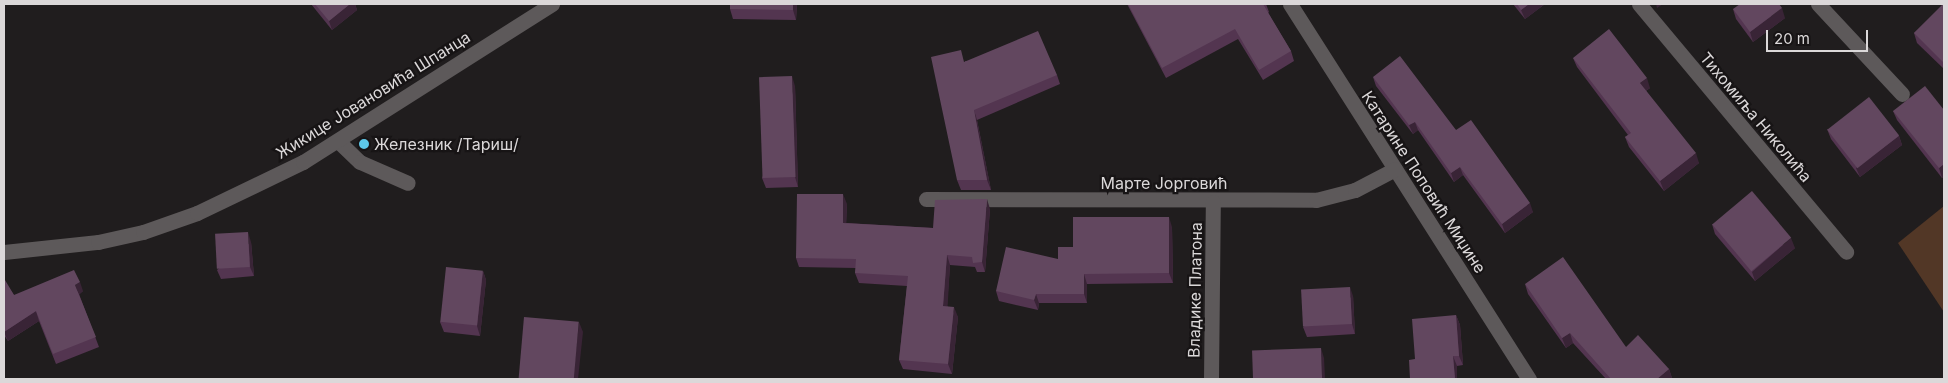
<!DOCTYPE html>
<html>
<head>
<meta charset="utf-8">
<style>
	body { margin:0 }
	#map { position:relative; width:1948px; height:383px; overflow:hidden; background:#201d1e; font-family:Inter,sans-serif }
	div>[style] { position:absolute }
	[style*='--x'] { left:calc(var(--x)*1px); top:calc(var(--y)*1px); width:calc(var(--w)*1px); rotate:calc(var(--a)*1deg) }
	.green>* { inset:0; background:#523726 }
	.street>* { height:15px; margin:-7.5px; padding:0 7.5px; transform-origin:7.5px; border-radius:7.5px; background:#5d595a }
	.wall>* { inset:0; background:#533550 }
	.shaded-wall>* { inset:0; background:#392436 }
	.building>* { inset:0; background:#62475f; transform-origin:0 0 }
	.dots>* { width:14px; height:14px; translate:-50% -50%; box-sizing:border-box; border:2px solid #171415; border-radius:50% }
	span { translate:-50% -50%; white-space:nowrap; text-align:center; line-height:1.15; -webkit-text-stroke:4.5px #171415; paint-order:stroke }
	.street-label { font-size:16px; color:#dbd8d9 }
	.poi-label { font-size:16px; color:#dbd8d9 }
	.left { translate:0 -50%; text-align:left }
	.frame { position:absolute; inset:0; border:5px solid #dbd8d9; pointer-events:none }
	.scale { position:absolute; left:1766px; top:30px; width:102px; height:22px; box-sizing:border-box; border:2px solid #dbd8d9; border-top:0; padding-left:6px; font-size:15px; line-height:18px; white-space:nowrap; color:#dbd8d9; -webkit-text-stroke:4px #171415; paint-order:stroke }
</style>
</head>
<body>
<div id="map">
	<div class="green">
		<div style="clip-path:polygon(1944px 206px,1944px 312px,1898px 243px)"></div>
	</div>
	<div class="street">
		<div style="--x:1290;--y:4;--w:445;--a:57.5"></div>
		<div style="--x:1639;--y:4;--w:323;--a:50.1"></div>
		<div style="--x:1818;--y:4;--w:123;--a:47"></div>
		<div style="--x:338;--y:141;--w:30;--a:44"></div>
		<div style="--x:360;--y:162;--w:52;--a:23.6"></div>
		<div style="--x:926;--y:199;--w:390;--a:0.1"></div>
		<div style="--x:1316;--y:200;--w:40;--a:-14.4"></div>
		<div style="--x:1355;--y:190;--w:45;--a:-27.7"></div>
		<div style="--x:4;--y:252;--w:95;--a:-6.1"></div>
		<div style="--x:98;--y:242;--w:46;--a:-12.5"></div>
		<div style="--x:143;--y:232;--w:57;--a:-19.4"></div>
		<div style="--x:197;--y:213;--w:118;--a:-25.7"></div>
		<div style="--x:303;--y:162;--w:295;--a:-32.4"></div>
		<div style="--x:1211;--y:379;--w:177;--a:-89.4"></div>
	</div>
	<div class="wall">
		<div style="clip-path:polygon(311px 4px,355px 4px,357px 10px,332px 30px)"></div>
		<div style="clip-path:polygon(730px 4px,797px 4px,796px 20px,733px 19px,730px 9px)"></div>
		<div style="clip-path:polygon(1127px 4px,1266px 4px,1269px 12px,1268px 13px,1291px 51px,1294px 61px,1263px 80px,1238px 39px,1166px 78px)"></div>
		<div style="clip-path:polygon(1513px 4px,1545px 4px,1525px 19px)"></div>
		<div style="clip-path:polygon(1944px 4px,1944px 69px,1917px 43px,1914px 33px)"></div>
		<div style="clip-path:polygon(1733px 9px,1785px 18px,1753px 42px,1736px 19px)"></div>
		<div style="clip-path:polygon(1573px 58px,1650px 88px,1646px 91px,1699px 163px,1664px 191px,1629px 147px,1625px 137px,1628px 135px,1577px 67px)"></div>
		<div style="clip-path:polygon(965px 61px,1057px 75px,1060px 84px,977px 120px,991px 190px,961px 190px,957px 180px)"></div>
		<div style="clip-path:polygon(1373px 77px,1456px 130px,1533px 212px,1505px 233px,1463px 175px,1454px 182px,1418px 130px,1413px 134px,1376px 86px)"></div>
		<div style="clip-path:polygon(795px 86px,798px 187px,766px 188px,762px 178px)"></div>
		<div style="clip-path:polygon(1944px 110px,1944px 176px,1942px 178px,1897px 120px,1893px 111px)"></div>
		<div style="clip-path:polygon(1827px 129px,1899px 136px,1902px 145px,1860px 177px,1831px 139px)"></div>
		<div style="clip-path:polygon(847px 204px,846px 223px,933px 228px,990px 209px,985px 272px,977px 272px,975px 267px,950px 265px,947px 306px,958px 317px,952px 374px,903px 369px,899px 360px,907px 286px,859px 283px,855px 273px,856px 268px,799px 267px,796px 258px)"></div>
		<div style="clip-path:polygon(1712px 224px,1795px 248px,1755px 281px,1715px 234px)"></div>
		<div style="clip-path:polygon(1172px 227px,1173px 283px,1087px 284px,1087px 303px,1039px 303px,1038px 310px,999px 301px,996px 291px,1058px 259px,1073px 247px)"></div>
		<div style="clip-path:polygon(251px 242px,254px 276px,221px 279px,217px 270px)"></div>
		<div style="clip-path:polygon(483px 271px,486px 280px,480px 336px,444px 332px,440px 322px)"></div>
		<div style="clip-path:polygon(4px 281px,14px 295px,83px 291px,79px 294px,99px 347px,56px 364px,39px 321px,8px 341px,4px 335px)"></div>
		<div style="clip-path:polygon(1525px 284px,1626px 347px,1669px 369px,1672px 378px,1671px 379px,1606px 379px,1573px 343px,1566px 348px,1528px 294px)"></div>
		<div style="clip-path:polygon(1353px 296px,1355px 334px,1307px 337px,1303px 327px)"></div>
		<div style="clip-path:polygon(1456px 315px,1460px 325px,1463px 365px,1457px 366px,1457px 379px,1410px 379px,1415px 359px)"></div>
	</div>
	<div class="shaded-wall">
		<div style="clip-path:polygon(350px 4px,355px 4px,357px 10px,332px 30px,329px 21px)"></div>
		<div style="clip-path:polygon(793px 4px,797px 4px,796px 20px,793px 10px)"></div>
		<div style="clip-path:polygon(1529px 4px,1545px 4px,1525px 19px,1521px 10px)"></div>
		<div style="clip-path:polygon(1656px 4px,1663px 4px,1657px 8px)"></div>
		<div style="clip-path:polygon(1782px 8px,1785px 18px,1753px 42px,1750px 32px)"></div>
		<div style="clip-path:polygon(792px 76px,795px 86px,798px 187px,795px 177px)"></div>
		<div style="clip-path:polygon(1647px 78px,1650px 88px,1643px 93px,1640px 83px)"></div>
		<div style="clip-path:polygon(974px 110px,977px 120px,991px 190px,987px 180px)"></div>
		<div style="clip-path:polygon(1415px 122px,1418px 130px,1413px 134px,1409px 125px)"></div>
		<div style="clip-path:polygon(1899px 136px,1902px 145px,1860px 177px,1856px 168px)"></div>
		<div style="clip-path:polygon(1696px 153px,1699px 163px,1664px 191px,1660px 181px)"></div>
		<div style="clip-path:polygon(1944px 164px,1944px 176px,1942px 178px,1939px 168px)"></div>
		<div style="clip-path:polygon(1460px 167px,1463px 175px,1454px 182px,1451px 173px)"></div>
		<div style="clip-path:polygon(843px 194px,847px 204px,846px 233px,843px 223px)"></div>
		<div style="clip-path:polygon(987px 199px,990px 209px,985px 272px,982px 262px)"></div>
		<div style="clip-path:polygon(1530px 203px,1533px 212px,1505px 233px,1502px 224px)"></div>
		<div style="clip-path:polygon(1169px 217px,1172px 227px,1173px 283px,1169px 273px)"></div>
		<div style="clip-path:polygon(248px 232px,251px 242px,254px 276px,250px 267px)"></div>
		<div style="clip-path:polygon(1791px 238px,1795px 248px,1755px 281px,1752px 272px)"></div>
		<div style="clip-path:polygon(947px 255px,950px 265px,947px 316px,943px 306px)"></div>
		<div style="clip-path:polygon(483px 271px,486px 280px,480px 336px,477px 326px)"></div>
		<div style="clip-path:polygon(1084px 274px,1087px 284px,1087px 303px,1084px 294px)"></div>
		<div style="clip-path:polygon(80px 282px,83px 291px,79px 295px,75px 285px)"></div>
		<div style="clip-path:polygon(1350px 287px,1353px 296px,1355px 334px,1352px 324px)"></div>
		<div style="clip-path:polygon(1036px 294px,1039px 303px,1038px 310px,1034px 300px)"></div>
		<div style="clip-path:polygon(954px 307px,958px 317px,952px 374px,948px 364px)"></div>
		<div style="clip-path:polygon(36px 311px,39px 321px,8px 341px,4px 332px)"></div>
		<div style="clip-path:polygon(1456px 315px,1460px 325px,1463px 365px,1459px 356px)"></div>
		<div style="clip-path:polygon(579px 322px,583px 332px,578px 379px,573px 379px)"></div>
		<div style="clip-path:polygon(1570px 333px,1573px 343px,1566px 348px,1562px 338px)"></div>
		<div style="clip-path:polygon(1321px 348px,1324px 358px,1325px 379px,1322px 379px)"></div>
		<div style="clip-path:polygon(1453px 356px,1457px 366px,1457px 379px,1455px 379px)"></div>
		<div style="clip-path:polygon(1669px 369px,1672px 378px,1671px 379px,1657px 379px)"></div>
	</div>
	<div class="building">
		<div style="clip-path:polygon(315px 4px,350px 4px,329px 21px)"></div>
		<div style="clip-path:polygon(730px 4px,793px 4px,793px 10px,730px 9px)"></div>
		<div style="clip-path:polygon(1128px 4px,1264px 4px,1263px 4px,1291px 51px,1259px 70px,1235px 29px,1162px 68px)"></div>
		<div style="clip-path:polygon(1517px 4px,1529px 4px,1521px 10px)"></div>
		<div style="clip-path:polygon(1740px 4px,1779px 4px,1782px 8px,1750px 32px,1733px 9px)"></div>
		<div style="clip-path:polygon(1943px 4px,1944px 4px,1944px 63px,1914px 33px)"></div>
		<div style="clip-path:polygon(1609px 29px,1647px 78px,1640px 83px,1696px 153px,1660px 181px,1625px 137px,1631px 133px,1573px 58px)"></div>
		<div style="clip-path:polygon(1038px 31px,1057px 75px,974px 110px,987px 180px,957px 180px,931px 57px,961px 50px,964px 62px)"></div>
		<div style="clip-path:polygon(1400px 56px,1456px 130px,1471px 120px,1530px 203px,1502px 224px,1460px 167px,1451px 173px,1415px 122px,1409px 125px,1373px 77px)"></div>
		<div style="left:792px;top:76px;width:101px;height:33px;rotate:88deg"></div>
		<div style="clip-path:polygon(1925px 86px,1944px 110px,1944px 164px,1939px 168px,1893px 111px)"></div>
		<div style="left:1869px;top:97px;width:49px;height:53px;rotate:52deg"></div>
		<div style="left:1752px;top:191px;width:61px;height:52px;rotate:50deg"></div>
		<div style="clip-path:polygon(797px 194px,843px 194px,843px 223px,933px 228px,935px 200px,987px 199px,982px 262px,973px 263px,972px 257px,947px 255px,943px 306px,954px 307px,948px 364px,899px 360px,908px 276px,855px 273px,856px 259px,796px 258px)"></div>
		<div style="clip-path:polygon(1073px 217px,1169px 217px,1169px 273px,1084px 274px,1084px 294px,1036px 294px,1034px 300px,996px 291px,1006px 247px,1058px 259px,1058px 247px,1073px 247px)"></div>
		<div style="left:248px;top:232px;width:35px;height:33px;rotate:87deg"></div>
		<div style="clip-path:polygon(1563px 257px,1626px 347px,1638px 335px,1669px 369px,1657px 379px,1611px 379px,1570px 333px,1562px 338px,1525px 284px)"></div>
		<div style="left:446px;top:267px;width:37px;height:55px;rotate:6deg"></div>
		<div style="clip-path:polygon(74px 270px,80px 282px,75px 285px,96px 337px,53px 354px,36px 311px,4px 332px,4px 281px,5px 280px,14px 295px)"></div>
		<div style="left:1350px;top:287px;width:37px;height:49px;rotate:87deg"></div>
		<div style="clip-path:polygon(1456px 315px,1459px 356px,1453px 356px,1455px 379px,1410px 379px,1409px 360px,1415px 359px,1412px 319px)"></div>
		<div style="left:524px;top:317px;width:55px;height:62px;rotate:5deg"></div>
		<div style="left:1321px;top:348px;width:31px;height:69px;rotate:88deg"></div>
	</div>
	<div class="dots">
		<div style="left:364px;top:144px;background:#5dc7e8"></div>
	</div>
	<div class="street-label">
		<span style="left:373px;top:95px;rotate:-32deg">Жикице Јовановића Шпанца</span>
		<span style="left:1756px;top:117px;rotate:50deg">Тихомиља Николића</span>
		<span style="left:1424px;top:182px;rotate:57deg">Катарине Поповић Миџине</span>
		<span style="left:1164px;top:183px">Марте Јорговић</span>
		<span style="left:1195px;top:290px;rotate:-89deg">Владике Платона</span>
	</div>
	<div class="poi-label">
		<span class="left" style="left:374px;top:144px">Железник /Тариш/</span>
	</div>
	<div class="frame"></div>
	<div class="scale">20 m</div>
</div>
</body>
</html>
